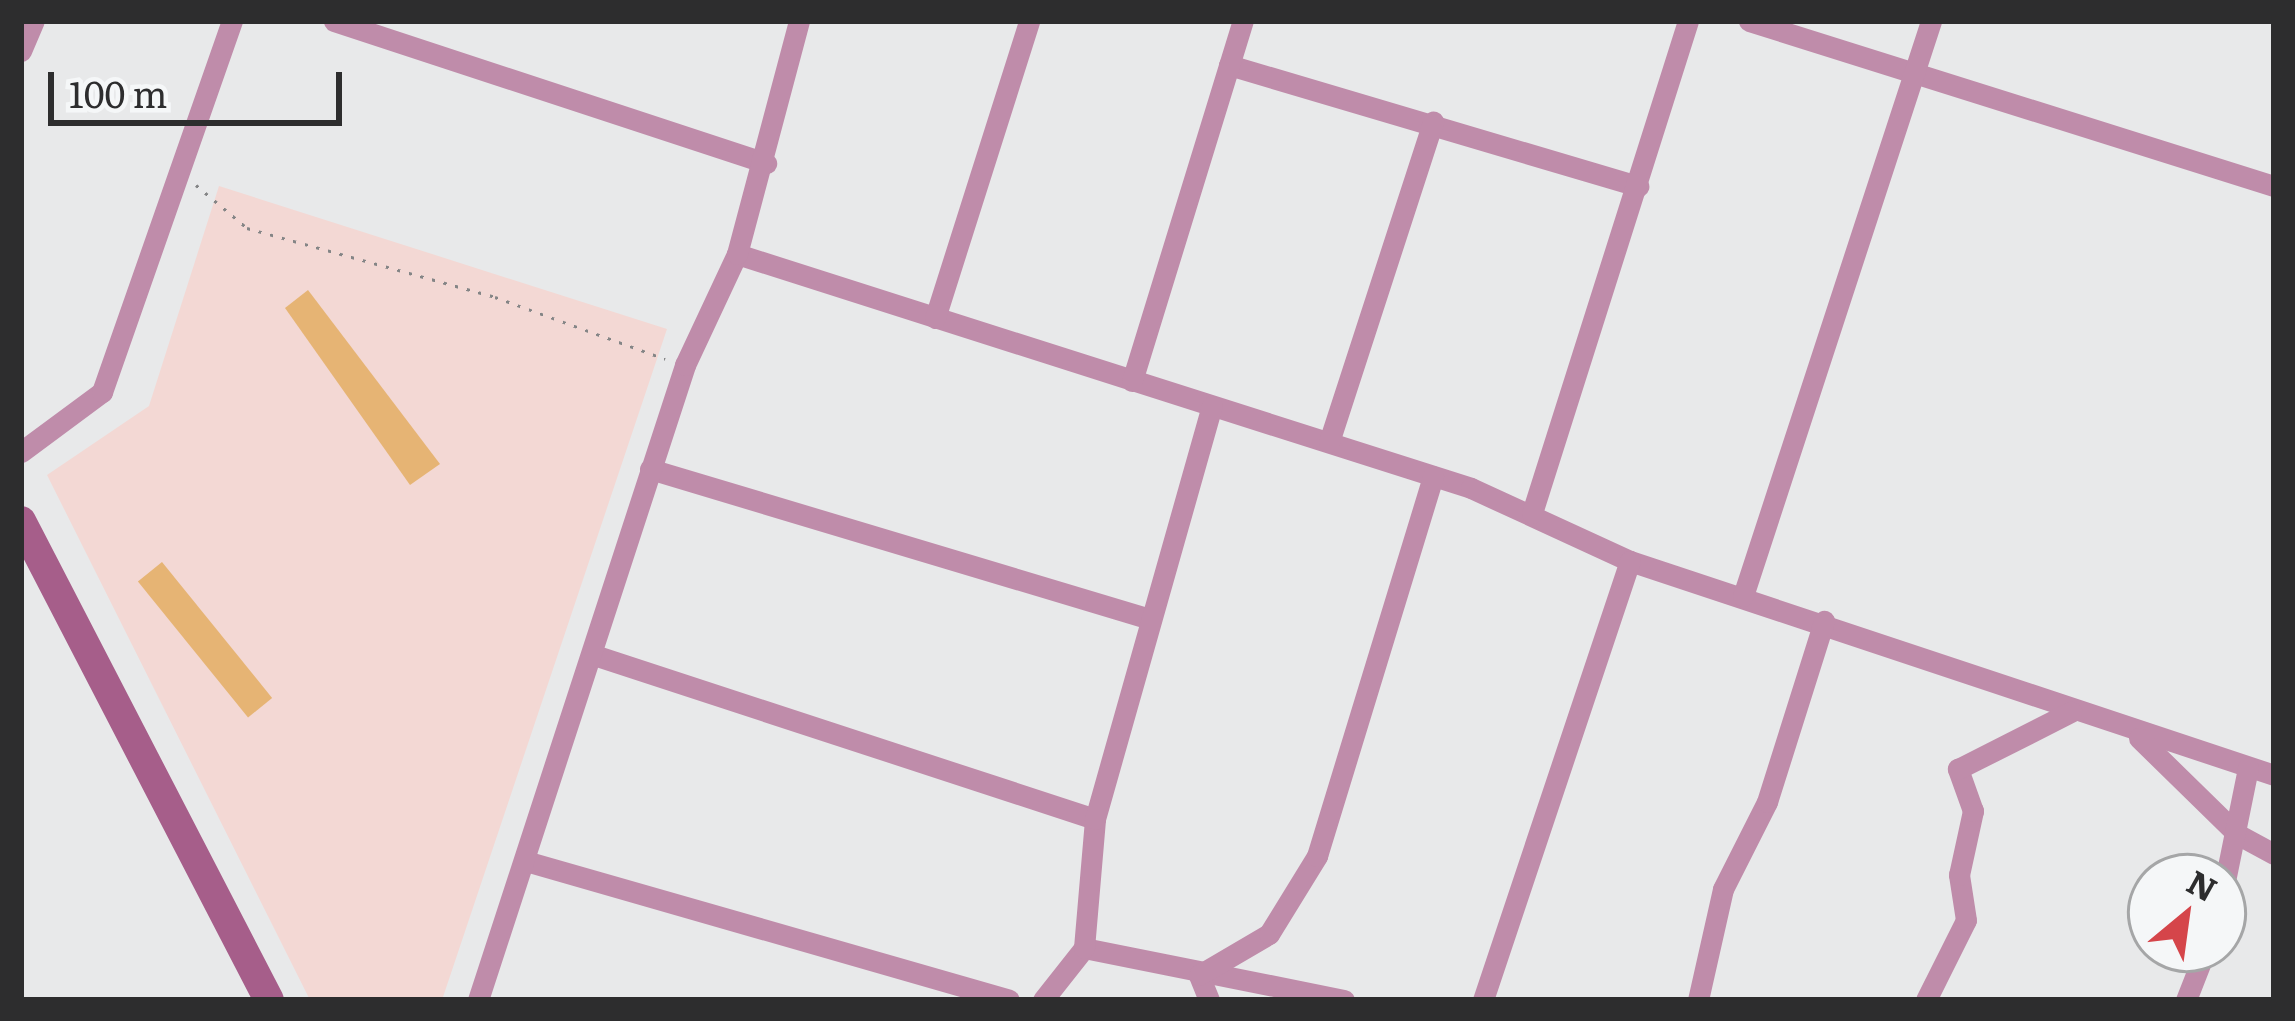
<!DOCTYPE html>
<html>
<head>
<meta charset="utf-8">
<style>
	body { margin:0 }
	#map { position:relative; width:2295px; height:1021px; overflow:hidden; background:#e8e9ea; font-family:Literata,serif }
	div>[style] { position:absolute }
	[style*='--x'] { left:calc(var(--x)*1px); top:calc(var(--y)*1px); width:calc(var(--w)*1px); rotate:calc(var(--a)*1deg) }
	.education>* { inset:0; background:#f3d8d4 }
	.building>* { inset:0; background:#e6b474; transform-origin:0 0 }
	.path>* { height:3px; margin-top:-1.5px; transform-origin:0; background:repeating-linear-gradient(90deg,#848586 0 3px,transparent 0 12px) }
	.street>* { height:21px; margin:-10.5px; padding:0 10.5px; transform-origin:10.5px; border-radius:10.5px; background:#bf8caa }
	.secondary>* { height:30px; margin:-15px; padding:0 15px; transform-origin:15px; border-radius:15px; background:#a65e8a }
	span { translate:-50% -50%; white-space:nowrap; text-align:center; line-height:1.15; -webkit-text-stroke:9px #f5f7f8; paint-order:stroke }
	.frame { position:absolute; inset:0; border:24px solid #2d2d2e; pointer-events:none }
	.north { position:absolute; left:2127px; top:853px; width:120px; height:120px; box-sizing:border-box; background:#f5f7f8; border:3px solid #a5a6a7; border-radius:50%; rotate:29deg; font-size:33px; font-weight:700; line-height:48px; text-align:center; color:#2d2d2e }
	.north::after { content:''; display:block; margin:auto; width:42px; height:54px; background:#d5454a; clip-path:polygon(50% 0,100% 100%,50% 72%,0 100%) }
	.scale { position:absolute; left:48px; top:72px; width:294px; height:54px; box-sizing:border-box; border:6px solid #2d2d2e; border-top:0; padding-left:15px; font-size:36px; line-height:42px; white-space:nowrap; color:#2d2d2e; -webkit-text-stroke:9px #f5f7f8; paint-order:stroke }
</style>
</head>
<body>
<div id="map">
	<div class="education">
		<div style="clip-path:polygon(219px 186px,667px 329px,442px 1000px,310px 1000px,47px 475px,149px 406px)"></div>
	</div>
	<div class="building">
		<div style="clip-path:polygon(308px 290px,440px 464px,410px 485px,285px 308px)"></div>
		<div style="left:162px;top:562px;width:175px;height:31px;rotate:51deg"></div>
	</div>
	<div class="path">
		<div style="--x:196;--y:185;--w:67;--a:40.1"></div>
		<div style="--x:247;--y:228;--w:257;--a:15.5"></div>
		<div style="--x:495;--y:297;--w:181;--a:20"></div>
	</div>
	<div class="street">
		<div style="--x:334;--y:21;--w:455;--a:18.2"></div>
		<div style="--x:1749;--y:21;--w:550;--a:17.45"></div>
		<div style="--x:21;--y:51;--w:33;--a:-67"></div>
		<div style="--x:1229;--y:65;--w:427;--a:16.5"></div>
		<div style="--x:737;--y:254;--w:770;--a:17.68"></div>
		<div style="--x:1471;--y:488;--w:175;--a:24.7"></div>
		<div style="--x:1630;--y:561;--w:679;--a:18.38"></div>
		<div style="--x:935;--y:318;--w:312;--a:-72.4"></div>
		<div style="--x:1132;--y:381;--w:377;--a:-72.9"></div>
		<div style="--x:1329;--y:442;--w:337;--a:-72"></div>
		<div style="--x:21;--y:452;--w:101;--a:-36.5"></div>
		<div style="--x:102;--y:392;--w:393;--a:-70.7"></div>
		<div style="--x:650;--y:469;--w:522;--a:16.7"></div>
		<div style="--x:1532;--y:513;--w:516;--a:-72.41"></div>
		<div style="--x:1743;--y:596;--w:605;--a:-71.89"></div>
		<div style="--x:594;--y:655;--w:527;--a:18.13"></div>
		<div style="--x:2139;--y:738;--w:137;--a:44.4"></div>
		<div style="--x:2237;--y:834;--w:42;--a:28.4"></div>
		<div style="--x:529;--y:862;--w:499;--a:16"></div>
		<div style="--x:2223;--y:891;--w:126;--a:-78.5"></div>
		<div style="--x:1084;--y:948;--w:265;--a:11.3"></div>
		<div style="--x:478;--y:1000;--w:668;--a:-71.94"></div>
		<div style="--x:685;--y:365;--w:123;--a:-64.9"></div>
		<div style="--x:737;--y:254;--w:241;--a:-75.1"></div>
		<div style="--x:1043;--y:1000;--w:66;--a:-51.7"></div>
		<div style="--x:1084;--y:948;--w:129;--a:-85.1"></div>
		<div style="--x:1095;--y:819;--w:429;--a:-74.2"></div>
		<div style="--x:1209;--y:1000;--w:27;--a:-112"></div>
		<div style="--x:1199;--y:975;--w:81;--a:-30.4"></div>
		<div style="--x:1269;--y:934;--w:92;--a:-58.4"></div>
		<div style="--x:1317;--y:856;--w:397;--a:-73"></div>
		<div style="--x:1483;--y:1000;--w:463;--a:-71.5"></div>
		<div style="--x:1698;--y:1000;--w:114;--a:-77.3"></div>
		<div style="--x:1723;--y:889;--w:97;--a:-63.2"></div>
		<div style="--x:1767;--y:802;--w:190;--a:-72.5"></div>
		<div style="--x:1926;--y:1000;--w:89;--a:-63.4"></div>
		<div style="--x:1966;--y:920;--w:46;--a:-98.8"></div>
		<div style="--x:1959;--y:875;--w:66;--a:-77.7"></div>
		<div style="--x:1973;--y:811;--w:45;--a:-109.7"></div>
		<div style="--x:1958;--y:769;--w:127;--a:-26.8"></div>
		<div style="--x:2186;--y:1000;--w:55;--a:-68.6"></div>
	</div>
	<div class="secondary">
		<div style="--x:21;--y:521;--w:539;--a:62.63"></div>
	</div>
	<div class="frame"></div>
	<div class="north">N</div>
	<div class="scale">100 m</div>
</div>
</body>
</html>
